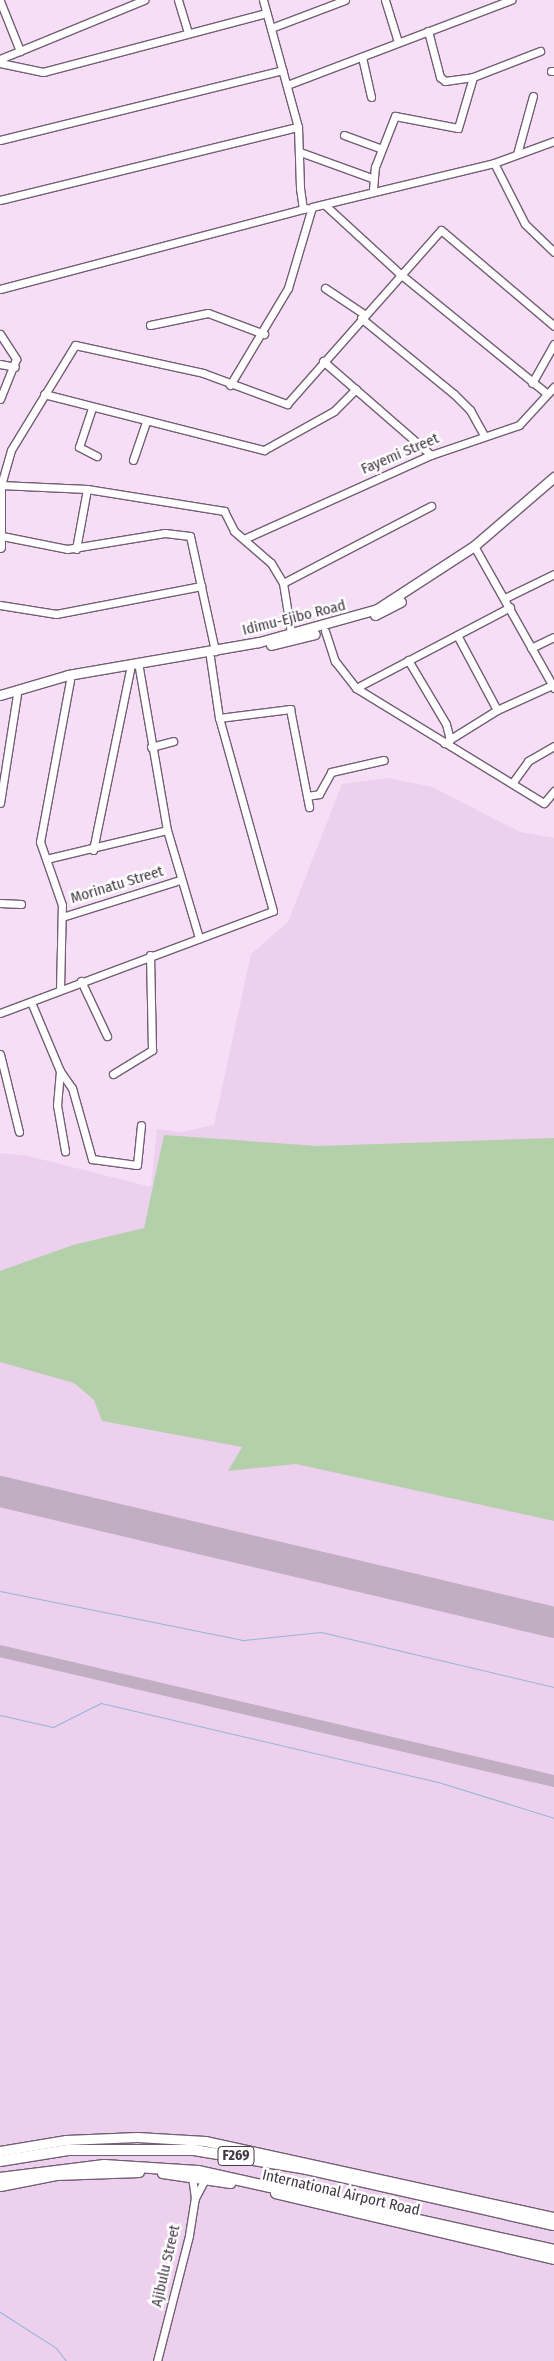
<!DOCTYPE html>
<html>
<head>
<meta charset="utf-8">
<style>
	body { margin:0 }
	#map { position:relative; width:554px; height:2361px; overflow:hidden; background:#f5def6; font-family:"Fira Sans Condensed",sans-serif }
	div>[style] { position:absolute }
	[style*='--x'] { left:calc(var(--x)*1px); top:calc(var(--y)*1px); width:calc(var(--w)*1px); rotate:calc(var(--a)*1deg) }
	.built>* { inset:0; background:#edd0ee }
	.green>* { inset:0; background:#b3d0aa }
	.stream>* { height:1px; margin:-0.5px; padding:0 0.5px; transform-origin:0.5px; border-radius:0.5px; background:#91b6d9 }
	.taxiway>* { height:12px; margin:-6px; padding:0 6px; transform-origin:6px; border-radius:6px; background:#c1aec2 }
	.runway>* { height:31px; margin:-15.5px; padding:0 15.5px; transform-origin:15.5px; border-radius:15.5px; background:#c1aec2 }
	.roads { filter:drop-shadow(1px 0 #735f74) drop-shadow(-1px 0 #735f74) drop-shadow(0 1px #735f74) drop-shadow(0 -1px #735f74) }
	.minor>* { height:7px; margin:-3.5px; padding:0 3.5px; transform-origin:3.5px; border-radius:3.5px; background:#fff }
	.major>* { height:9px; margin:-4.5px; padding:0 4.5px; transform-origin:4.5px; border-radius:4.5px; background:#fff }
	.highway>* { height:10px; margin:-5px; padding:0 5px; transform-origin:5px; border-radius:5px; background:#fff }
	span { translate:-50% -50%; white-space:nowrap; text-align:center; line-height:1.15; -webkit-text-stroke:5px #fff; paint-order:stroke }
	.shield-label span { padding:1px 4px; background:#fff; border:1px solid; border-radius:4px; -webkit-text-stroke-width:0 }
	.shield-label { font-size:14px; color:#413842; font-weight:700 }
	.street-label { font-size:15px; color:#413842 }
</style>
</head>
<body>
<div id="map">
	<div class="built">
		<div style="clip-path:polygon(388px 778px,432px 787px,520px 832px,554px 838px,554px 2361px,0 2361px,0 1153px,28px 1156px,151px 1187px,157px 1129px,182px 1132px,214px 1125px,251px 954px,288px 922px,342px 784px)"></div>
	</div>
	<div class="green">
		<div style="clip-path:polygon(164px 1135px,318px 1146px,554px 1138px,554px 1521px,296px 1464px,228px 1471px,242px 1447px,102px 1421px,94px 1400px,74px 1383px,0 1362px,0 1271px,73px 1245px,144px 1228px)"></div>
	</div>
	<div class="stream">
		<div style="--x:0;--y:1591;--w:249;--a:11.4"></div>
		<div style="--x:244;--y:1640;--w:77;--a:-5.9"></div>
		<div style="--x:321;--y:1632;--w:239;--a:13.3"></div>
		<div style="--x:0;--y:1715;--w:54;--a:12.8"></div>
		<div style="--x:53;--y:1727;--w:54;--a:-26.6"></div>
		<div style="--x:101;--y:1703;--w:346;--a:13.2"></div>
		<div style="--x:438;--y:1782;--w:121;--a:17.2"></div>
		<div style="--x:0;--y:2312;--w:67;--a:32.7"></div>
		<div style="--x:56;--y:2348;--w:16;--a:52"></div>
	</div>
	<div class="taxiway">
		<div style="--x:0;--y:1651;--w:569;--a:13.21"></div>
	</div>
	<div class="runway">
		<div style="--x:0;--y:1491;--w:569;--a:13.3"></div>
	</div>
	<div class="roads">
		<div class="minor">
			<div style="--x:178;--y:0;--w:34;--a:73"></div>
			<div style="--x:263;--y:0;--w:132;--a:74.6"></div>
			<div style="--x:298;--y:127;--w:61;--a:88.1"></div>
			<div style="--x:300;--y:188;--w:21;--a:82"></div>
			<div style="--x:303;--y:209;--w:4;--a:-14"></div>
			<div style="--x:385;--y:0;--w:44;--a:72.8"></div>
			<div style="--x:0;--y:1;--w:54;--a:68.2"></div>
			<div style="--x:271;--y:28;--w:79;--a:-20.7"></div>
			<div style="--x:428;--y:31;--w:48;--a:75.4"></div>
			<div style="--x:440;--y:77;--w:6;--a:39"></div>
			<div style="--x:445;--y:81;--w:28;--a:-8"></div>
			<div style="--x:473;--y:77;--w:72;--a:-21.2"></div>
			<div style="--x:362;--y:57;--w:41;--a:77.3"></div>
			<div style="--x:0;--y:59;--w:156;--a:-22.3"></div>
			<div style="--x:0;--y:63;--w:44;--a:11.8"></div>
			<div style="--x:43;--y:72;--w:231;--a:-14.8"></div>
			<div style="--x:551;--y:71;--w:3;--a:0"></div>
			<div style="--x:287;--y:85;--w:240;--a:-20.8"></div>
			<div style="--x:344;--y:135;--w:40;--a:20.2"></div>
			<div style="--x:0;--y:140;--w:291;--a:-13.9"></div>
			<div style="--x:300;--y:152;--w:77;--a:19.9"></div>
			<div style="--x:517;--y:154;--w:60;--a:-74.6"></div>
			<div style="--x:494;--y:163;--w:68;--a:63.1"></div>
			<div style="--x:525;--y:224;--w:40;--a:44"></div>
			<div style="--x:373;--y:189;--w:22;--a:-85"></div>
			<div style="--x:375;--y:167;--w:55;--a:-68.6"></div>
			<div style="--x:395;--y:116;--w:64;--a:10.8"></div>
			<div style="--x:458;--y:128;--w:53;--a:-73.6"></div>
			<div style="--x:0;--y:200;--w:307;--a:-13.8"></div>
			<div style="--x:325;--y:205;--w:100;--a:42.6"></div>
			<div style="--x:399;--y:273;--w:190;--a:39.2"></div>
			<div style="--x:325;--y:288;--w:47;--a:33.7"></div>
			<div style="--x:0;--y:289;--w:313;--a:-14.8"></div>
			<div style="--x:361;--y:318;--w:120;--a:39.3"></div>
			<div style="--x:454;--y:394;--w:23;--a:45"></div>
			<div style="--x:470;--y:410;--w:29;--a:61"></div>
			<div style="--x:150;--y:325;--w:59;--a:-11.7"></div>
			<div style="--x:208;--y:313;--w:60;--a:20.6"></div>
			<div style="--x:0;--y:334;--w:30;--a:57"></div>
			<div style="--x:16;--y:359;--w:43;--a:111.8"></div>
			<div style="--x:323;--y:361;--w:143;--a:41"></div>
			<div style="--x:0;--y:364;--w:15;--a:11"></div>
			<div style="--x:532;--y:383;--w:45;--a:-60.6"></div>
			<div style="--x:230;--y:385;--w:113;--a:-59.1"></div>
			<div style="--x:288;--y:288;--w:84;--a:-73.5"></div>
			<div style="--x:312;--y:207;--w:187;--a:-13.6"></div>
			<div style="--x:494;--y:163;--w:64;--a:-20.1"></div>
			<div style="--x:44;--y:394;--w:227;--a:14.3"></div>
			<div style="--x:264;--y:450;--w:80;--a:-29.1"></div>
			<div style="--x:334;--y:411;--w:31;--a:-45"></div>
			<div style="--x:92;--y:408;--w:41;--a:108.4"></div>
			<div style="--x:79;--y:447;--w:20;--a:27"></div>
			<div style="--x:133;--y:460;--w:40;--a:-71.1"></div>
			<div style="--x:0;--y:485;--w:87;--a:2.6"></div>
			<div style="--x:87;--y:489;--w:139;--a:9.1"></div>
			<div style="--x:224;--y:511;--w:22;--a:63"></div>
			<div style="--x:234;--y:531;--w:49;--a:40.9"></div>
			<div style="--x:271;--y:563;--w:23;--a:59"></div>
			<div style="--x:283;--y:583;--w:167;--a:-27.5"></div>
			<div style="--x:2;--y:536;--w:66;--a:11.3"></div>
			<div style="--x:67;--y:549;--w:99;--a:-9.3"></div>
			<div style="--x:165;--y:533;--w:25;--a:7"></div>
			<div style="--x:190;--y:536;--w:118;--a:77.7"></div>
			<div style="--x:246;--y:538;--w:203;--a:-24.2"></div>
			<div style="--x:431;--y:455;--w:93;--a:-18.8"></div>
			<div style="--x:519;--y:425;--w:52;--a:-47.4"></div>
			<div style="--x:1;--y:542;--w:57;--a:-90"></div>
			<div style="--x:1;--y:485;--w:36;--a:-74"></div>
			<div style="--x:11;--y:450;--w:123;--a:-58.6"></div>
			<div style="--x:75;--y:345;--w:131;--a:12.3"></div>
			<div style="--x:203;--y:373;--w:90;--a:20.3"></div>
			<div style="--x:287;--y:404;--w:232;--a:-48.5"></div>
			<div style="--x:441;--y:230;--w:148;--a:40.3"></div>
			<div style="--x:474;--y:546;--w:163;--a:60.6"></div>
			<div style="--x:76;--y:549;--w:61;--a:-79.6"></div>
			<div style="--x:283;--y:583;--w:51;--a:80.9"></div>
			<div style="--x:505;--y:598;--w:55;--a:-26.1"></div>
			<div style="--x:0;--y:605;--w:57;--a:9.1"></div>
			<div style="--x:56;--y:614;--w:148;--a:-10.9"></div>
			<div style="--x:325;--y:631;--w:32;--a:72"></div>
			<div style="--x:335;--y:661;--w:34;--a:52"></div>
			<div style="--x:356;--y:688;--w:220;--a:31.5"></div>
			<div style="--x:544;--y:803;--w:16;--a:-50"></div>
			<div style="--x:457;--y:635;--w:85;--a:61.9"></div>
			<div style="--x:531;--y:648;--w:25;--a:-26"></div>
			<div style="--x:408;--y:660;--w:74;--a:59.3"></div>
			<div style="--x:446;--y:724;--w:16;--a:76"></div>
			<div style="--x:139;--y:668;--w:164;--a:80.2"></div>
			<div style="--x:167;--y:830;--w:113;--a:73.5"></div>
			<div style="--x:356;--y:688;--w:174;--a:-27.7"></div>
			<div style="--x:219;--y:718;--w:72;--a:-7.2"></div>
			<div style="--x:290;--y:709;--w:100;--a:79"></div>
			<div style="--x:444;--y:743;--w:62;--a:-31.9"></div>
			<div style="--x:497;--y:710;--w:60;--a:-24.4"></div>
			<div style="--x:151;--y:747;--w:23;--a:-15"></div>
			<div style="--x:513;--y:782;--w:26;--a:-54"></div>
			<div style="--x:528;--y:761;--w:30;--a:-30"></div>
			<div style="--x:307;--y:796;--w:12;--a:-9"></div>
			<div style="--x:319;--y:794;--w:25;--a:-61"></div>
			<div style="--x:331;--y:772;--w:54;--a:-12.8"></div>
			<div style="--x:0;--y:803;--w:109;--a:-81.1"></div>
			<div style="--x:93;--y:850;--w:184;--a:-78.4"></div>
			<div style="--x:46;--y:859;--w:124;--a:-13.5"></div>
			<div style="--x:0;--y:903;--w:21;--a:3"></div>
			<div style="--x:62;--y:917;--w:124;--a:-17.4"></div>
			<div style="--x:81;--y:981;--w:61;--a:64.7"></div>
			<div style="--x:60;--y:990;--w:85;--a:-88.7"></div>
			<div style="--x:62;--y:905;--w:67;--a:-109.2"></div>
			<div style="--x:40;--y:842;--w:165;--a:-79.5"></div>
			<div style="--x:31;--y:1002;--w:75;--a:67.2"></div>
			<div style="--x:60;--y:1071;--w:21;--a:55"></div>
			<div style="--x:72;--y:1088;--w:74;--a:74.3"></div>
			<div style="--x:92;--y:1159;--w:45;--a:7.6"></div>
			<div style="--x:137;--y:1165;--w:40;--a:-84.3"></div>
			<div style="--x:0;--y:1013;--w:291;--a:-20.5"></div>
			<div style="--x:273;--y:911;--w:200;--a:-105.6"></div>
			<div style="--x:219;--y:718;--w:62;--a:-98.4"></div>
			<div style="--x:0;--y:1054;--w:80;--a:76.3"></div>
			<div style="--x:60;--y:1071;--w:34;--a:95"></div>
			<div style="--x:57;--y:1105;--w:47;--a:80.1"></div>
			<div style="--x:113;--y:1074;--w:46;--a:-31.6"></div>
			<div style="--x:152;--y:1050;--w:95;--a:-91.2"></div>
			<div style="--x:195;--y:2198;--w:21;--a:-62"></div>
			<div style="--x:157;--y:2361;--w:130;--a:-75.7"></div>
			<div style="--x:189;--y:2235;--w:37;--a:-81"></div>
			<div style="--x:195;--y:2198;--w:21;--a:-98"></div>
		</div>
		<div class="major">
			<div style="--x:0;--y:542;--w:5;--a:90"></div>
			<div style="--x:375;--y:615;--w:29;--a:-27"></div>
			<div style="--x:271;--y:645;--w:45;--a:-14"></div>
			<div style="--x:0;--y:695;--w:71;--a:-16.4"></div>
			<div style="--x:68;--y:675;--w:194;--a:-9.8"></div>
			<div style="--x:259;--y:642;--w:123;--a:-15.6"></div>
			<div style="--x:377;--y:609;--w:116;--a:-33"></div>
			<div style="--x:474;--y:546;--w:106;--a:-40.8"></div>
			<div style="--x:0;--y:2151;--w:67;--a:-9.5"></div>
			<div style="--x:66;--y:2140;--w:71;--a:-2.4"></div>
			<div style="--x:137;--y:2137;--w:68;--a:3.4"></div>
			<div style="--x:205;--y:2141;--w:357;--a:12.3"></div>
			<div style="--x:162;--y:2173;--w:69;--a:8.4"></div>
			<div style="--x:0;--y:2186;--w:57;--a:-11.1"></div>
			<div style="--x:56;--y:2175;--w:83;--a:-2.1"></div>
			<div style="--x:275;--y:2193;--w:287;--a:13.3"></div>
		</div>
		<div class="highway">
			<div style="--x:0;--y:2161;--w:69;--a:-9.2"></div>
			<div style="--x:68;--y:2150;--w:126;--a:0"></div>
			<div style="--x:194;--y:2150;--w:115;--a:9.5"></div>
			<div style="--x:307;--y:2169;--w:253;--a:12.8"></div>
			<div style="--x:0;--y:2178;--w:105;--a:-7.1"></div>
			<div style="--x:104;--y:2165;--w:94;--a:3.7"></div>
			<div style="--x:198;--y:2171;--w:365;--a:12.5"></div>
		</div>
	</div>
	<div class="shield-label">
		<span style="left:236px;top:2156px">F269</span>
	</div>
	<div class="street-label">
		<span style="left:400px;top:454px;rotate:-23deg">Fayemi Street</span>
		<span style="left:294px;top:618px;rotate:-14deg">Idimu-Ejibo Road</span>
		<span style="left:117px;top:885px;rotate:-17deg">Morinatu Street</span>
		<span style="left:341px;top:2193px;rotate:13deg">International Airport Road</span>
		<span style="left:166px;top:2266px;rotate:-77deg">Ajibulu Street</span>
	</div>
</div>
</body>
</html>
